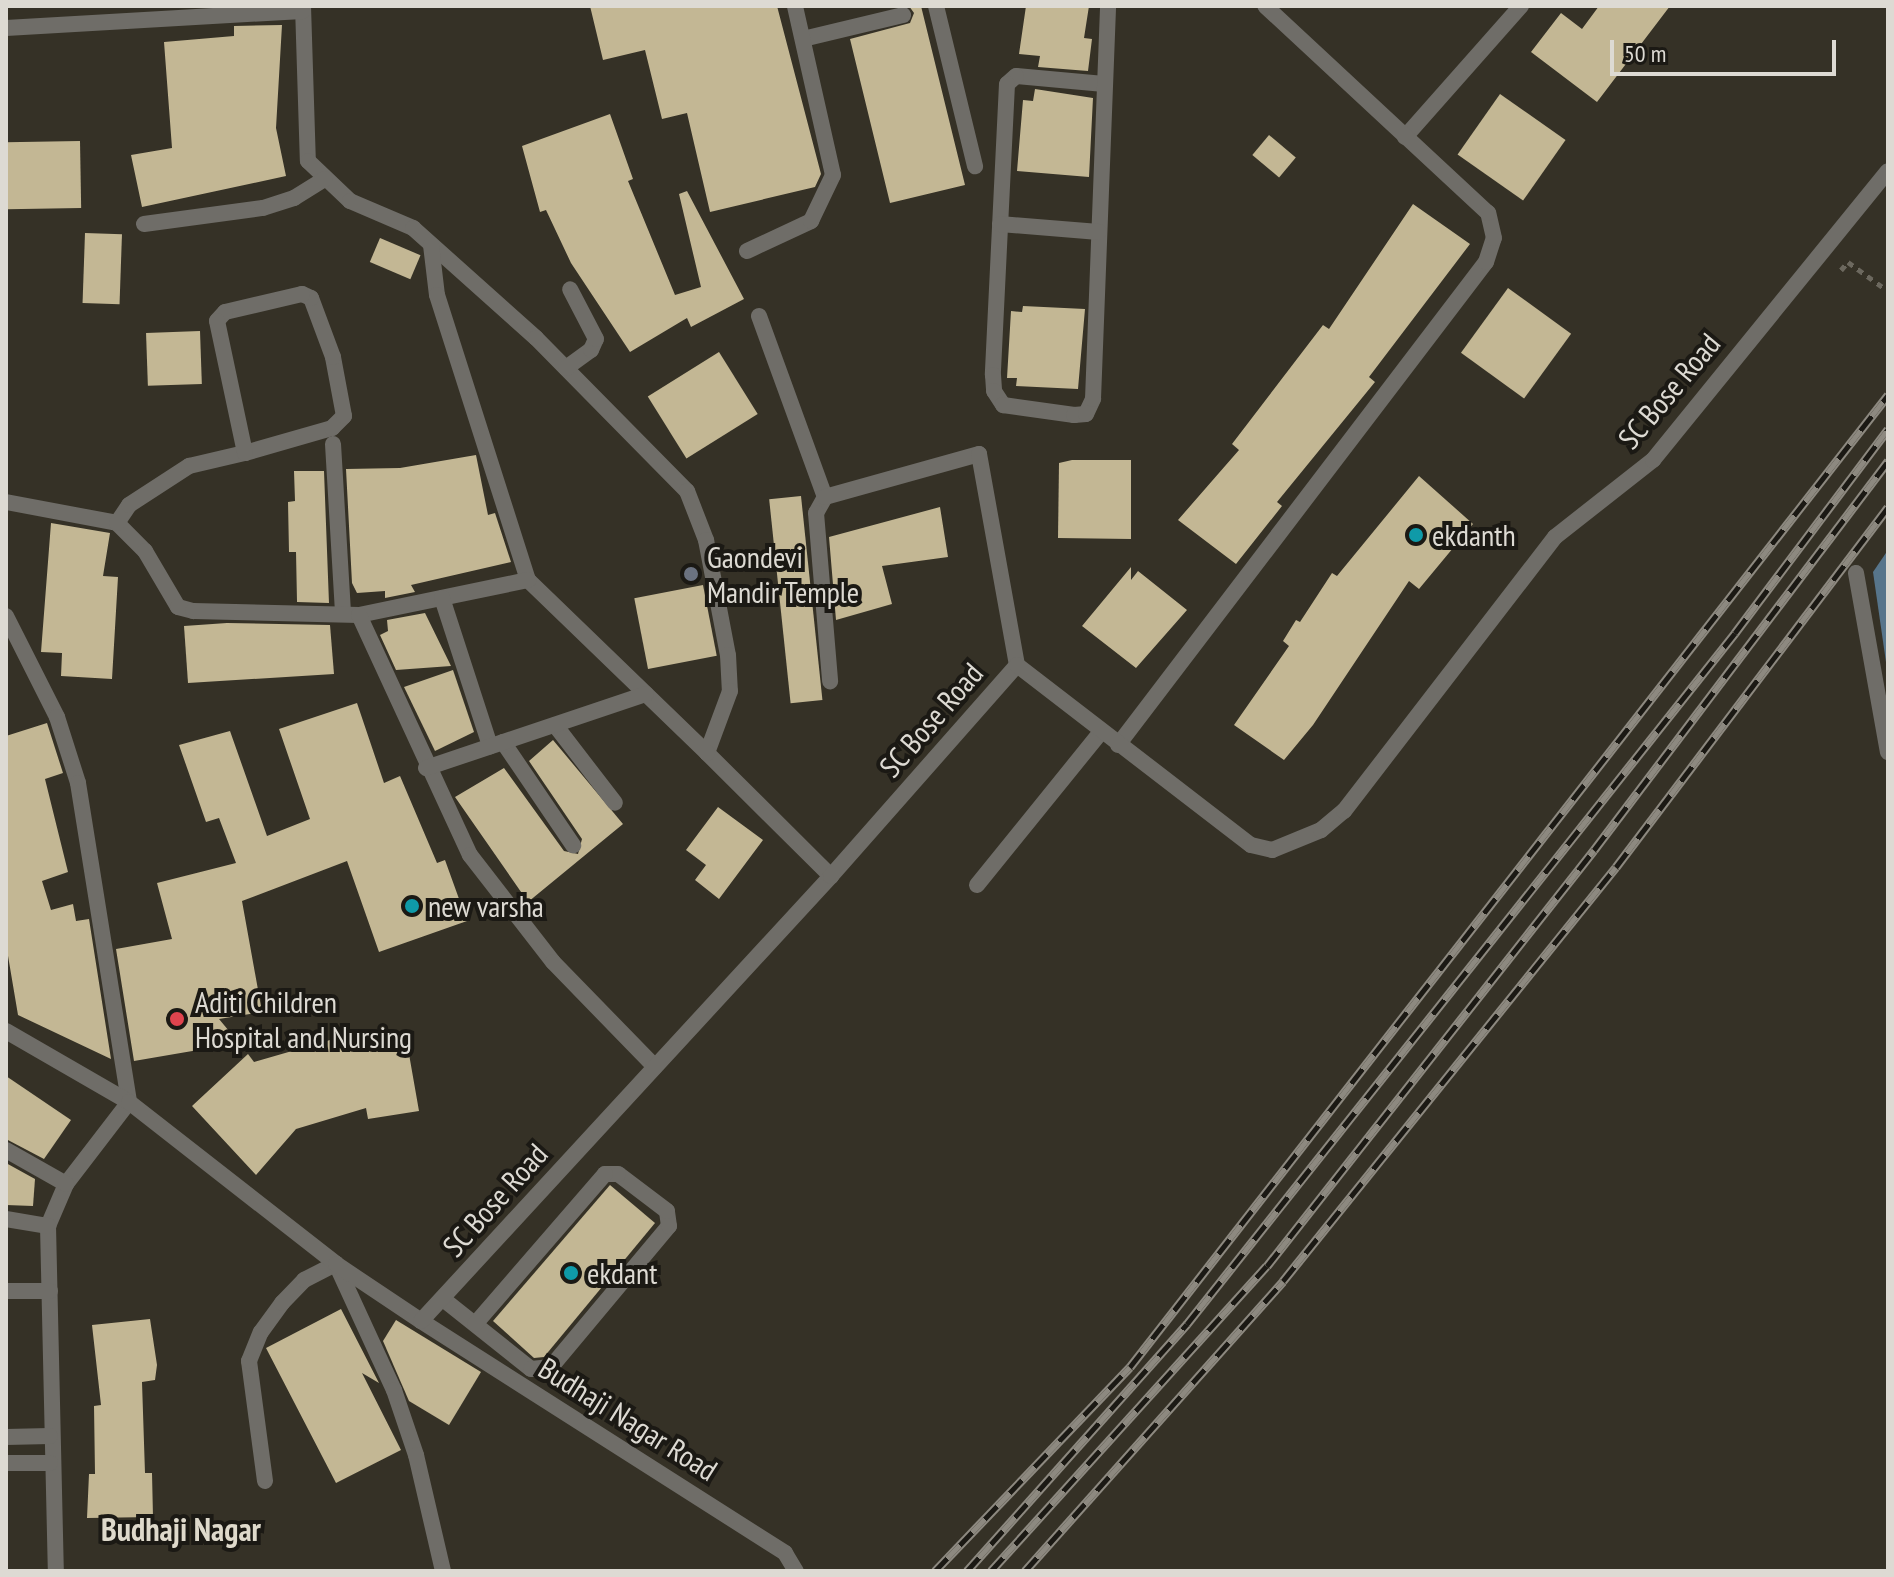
<!DOCTYPE html>
<html>
<head>
<meta charset="utf-8">
<style>
	body { margin:0 }
	#map { position:relative; width:1894px; height:1577px; overflow:hidden; background:#353126; font-family:"PT Sans Narrow",sans-serif }
	div>[style] { position:absolute }
	[style*='--x'] { left:calc(var(--x)*1px); top:calc(var(--y)*1px); width:calc(var(--w)*1px); rotate:calc(var(--a)*1deg) }
	.water>* { inset:0; background:#57758b }
	.building>* { inset:0; background:#c3b794; transform-origin:0 0 }
	.path>* { height:5px; margin-top:-2.5px; transform-origin:0; background:repeating-linear-gradient(90deg,#6c685e 0 6px,transparent 0 12px) }
	.minor>* { height:16px; margin:-8px; padding:0 8px; transform-origin:8px; border-radius:8px; background:#6f6d68 }
	.tertiary>* { height:16px; margin:-8px; padding:0 8px; transform-origin:8px; border-radius:8px; background:#6f6d68 }
	.rail>* { height:9px; margin-top:-4.5px; transform-origin:0; background:repeating-linear-gradient(90deg,#1b1914 0 18px,#8d8980 0 36px); box-sizing:border-box; border-block:2px solid #8d8980 }
	.dots>* { width:22px; height:22px; translate:-50% -50%; box-sizing:border-box; border:4px solid #1b1914; border-radius:50% }
	span { translate:-50% -50%; white-space:nowrap; text-align:center; line-height:1.15; -webkit-text-stroke:8px #1b1914; paint-order:stroke }
	.street-label { font-size:30px; color:#dddad3 }
	.poi-label { font-size:30px; color:#dddad3 }
	.left { translate:0 -50%; text-align:left }
	.neighbourhood-label { font-size:32px; color:#ded9cb; font-weight:700 }
	.frame { position:absolute; inset:0; border:8px solid #dddad3; pointer-events:none }
	.scale { position:absolute; left:1610px; top:40px; width:226px; height:36px; box-sizing:border-box; border:4px solid #dddad3; border-top:0; padding-left:10px; font-size:24px; line-height:28px; white-space:nowrap; color:#dddad3; -webkit-text-stroke:6px #1b1914; paint-order:stroke }
</style>
</head>
<body>
<div id="map">
	<div class="water">
		<div style="clip-path:polygon(1888px 550px,1888px 676px,1873px 572px)"></div>
	</div>
	<div class="building">
		<div style="clip-path:polygon(590px 6px,777px 6px,821px 174px,815px 187px,710px 212px,687px 113px,662px 119px,645px 50px,603px 60px)"></div>
		<div style="clip-path:polygon(909px 6px,921px 6px,965px 185px,890px 203px,850px 39px,910px 23px,914px 13px)"></div>
		<div style="clip-path:polygon(1026px 6px,1089px 6px,1084px 38px,1092px 39px,1088px 71px,1038px 67px,1040px 56px,1019px 54px)"></div>
		<div style="clip-path:polygon(1599px 6px,1670px 6px,1597px 102px,1531px 52px,1561px 13px,1582px 29px)"></div>
		<div style="clip-path:polygon(282px 25px,276px 128px,286px 176px,142px 207px,131px 155px,172px 148px,164px 42px,234px 36px,234px 26px)"></div>
		<div style="clip-path:polygon(1035px 89px,1093px 98px,1089px 177px,1017px 171px,1023px 100px,1033px 101px)"></div>
		<div style="left:1500px;top:94px;width:80px;height:74px;rotate:35deg"></div>
		<div style="clip-path:polygon(610px 114px,633px 179px,628px 181px,675px 295px,701px 287px,679px 194px,687px 191px,744px 299px,691px 327px,687px 318px,630px 352px,571px 263px,546px 210px,540px 212px,522px 146px)"></div>
		<div style="left:1269px;top:135px;width:35px;height:26px;rotate:40deg"></div>
		<div style="left:80px;top:141px;width:67px;height:74px;rotate:89deg"></div>
		<div style="clip-path:polygon(1413px 204px,1470px 244px,1369px 377px,1375px 382px,1277px 502px,1282px 506px,1236px 564px,1178px 520px,1239px 450px,1232px 444px,1323px 325px,1329px 329px)"></div>
		<div style="left:85px;top:233px;width:37px;height:70px;rotate:2deg"></div>
		<div style="left:380px;top:238px;width:44px;height:26px;rotate:23deg"></div>
		<div style="left:1508px;top:288px;width:78px;height:80px;rotate:36deg"></div>
		<div style="clip-path:polygon(1023px 306px,1085px 309px,1078px 389px,1016px 386px,1017px 378px,1007px 378px,1011px 311px,1022px 312px)"></div>
		<div style="left:200px;top:331px;width:53px;height:54px;rotate:88deg"></div>
		<div style="left:719px;top:352px;width:73px;height:84px;rotate:58deg"></div>
		<div style="clip-path:polygon(476px 455px,488px 515px,495px 513px,511px 562px,411px 585px,415px 592px,385px 598px,385px 591px,357px 593px,352px 583px,346px 469px,400px 468px)"></div>
		<div style="clip-path:polygon(1072px 460px,1131px 460px,1131px 539px,1058px 538px,1059px 463px)"></div>
		<div style="clip-path:polygon(294px 471px,324px 471px,329px 603px,297px 602px,296px 552px,289px 552px,288px 502px,295px 501px)"></div>
		<div style="clip-path:polygon(1419px 476px,1473px 524px,1419px 589px,1409px 581px,1313px 725px,1284px 760px,1234px 725px,1289px 646px,1283px 641px,1296px 620px,1300px 622px,1332px 573px,1337px 576px)"></div>
		<div style="left:801px;top:496px;width:205px;height:32px;rotate:84deg"></div>
		<div style="clip-path:polygon(940px 507px,948px 557px,882px 566px,892px 604px,836px 620px,829px 537px)"></div>
		<div style="clip-path:polygon(51px 523px,110px 533px,103px 576px,118px 577px,112px 679px,61px 676px,62px 653px,41px 652px)"></div>
		<div style="clip-path:polygon(1131px 567px,1131px 580px,1138px 571px,1187px 610px,1136px 668px,1082px 626px)"></div>
		<div style="left:703px;top:585px;width:72px;height:70px;rotate:79deg"></div>
		<div style="clip-path:polygon(425px 613px,451px 666px,396px 670px,380px 635px,388px 631px,387px 620px)"></div>
		<div style="clip-path:polygon(227px 623px,330px 625px,334px 674px,188px 683px,184px 626px)"></div>
		<div style="clip-path:polygon(453px 670px,474px 732px,435px 751px,404px 687px)"></div>
		<div style="clip-path:polygon(357px 703px,384px 783px,400px 776px,437px 863px,445px 860px,467px 921px,379px 952px,347px 861px,242px 901px,262px 1012px,219px 1019px,239px 1043px,134px 1061px,116px 949px,172px 939px,157px 883px,236px 863px,219px 818px,206px 822px,179px 745px,230px 731px,267px 836px,310px 819px,279px 729px)"></div>
		<div style="clip-path:polygon(47px 723px,63px 773px,45px 779px,68px 872px,42px 881px,51px 910px,73px 904px,76px 921px,89px 919px,111px 1059px,18px 1015px,6px 944px,6px 736px)"></div>
		<div style="clip-path:polygon(553px 740px,623px 824px,528px 902px,455px 797px,504px 768px,564px 851px,578px 854px,582px 839px,529px 761px)"></div>
		<div style="clip-path:polygon(718px 807px,763px 840px,719px 899px,695px 880px,706px 865px,686px 850px)"></div>
		<div style="clip-path:polygon(406px 1037px,419px 1111px,368px 1119px,366px 1108px,296px 1129px,256px 1175px,192px 1106px,248px 1054px,254px 1062px,337px 1038px,340px 1048px)"></div>
		<div style="clip-path:polygon(6px 1076px,71px 1120px,44px 1159px,6px 1139px)"></div>
		<div style="clip-path:polygon(6px 1163px,35px 1179px,33px 1206px,6px 1205px)"></div>
		<div style="clip-path:polygon(610px 1185px,655px 1223px,544px 1357px,534px 1358px,493px 1321px)"></div>
		<div style="clip-path:polygon(341px 1309px,379px 1383px,362px 1373px,401px 1450px,336px 1483px,266px 1348px)"></div>
		<div style="clip-path:polygon(150px 1319px,157px 1365px,155px 1380px,142px 1382px,145px 1473px,152px 1473px,153px 1517px,87px 1518px,89px 1474px,95px 1474px,94px 1406px,101px 1405px,92px 1325px)"></div>
		<div style="clip-path:polygon(396px 1320px,481px 1372px,449px 1425px,409px 1401px,383px 1341px)"></div>
	</div>
	<div class="path">
		<div style="--x:1841;--y:270;--w:11;--a:-49"></div>
		<div style="--x:1848;--y:262;--w:49;--a:35.9"></div>
	</div>
	<div class="minor">
		<div style="--x:303;--y:6;--w:155;--a:88.2"></div>
		<div style="--x:308;--y:161;--w:58;--a:43.6"></div>
		<div style="--x:350;--y:201;--w:69;--a:23.2"></div>
		<div style="--x:413;--y:228;--w:165;--a:41.8"></div>
		<div style="--x:536;--y:338;--w:215;--a:45.4"></div>
		<div style="--x:687;--y:491;--w:53;--a:68.8"></div>
		<div style="--x:706;--y:540;--w:117;--a:79.2"></div>
		<div style="--x:728;--y:655;--w:36;--a:87"></div>
		<div style="--x:730;--y:691;--w:66;--a:110.4"></div>
		<div style="--x:707;--y:753;--w:175;--a:44.8"></div>
		<div style="--x:936;--y:6;--w:165;--a:76.3"></div>
		<div style="--x:6;--y:28;--w:297;--a:-3.3"></div>
		<div style="--x:803;--y:39;--w:103;--a:-13.5"></div>
		<div style="--x:1104;--y:84;--w:88;--a:-174.8"></div>
		<div style="--x:1016;--y:76;--w:12;--a:138"></div>
		<div style="--x:1007;--y:84;--w:291;--a:92.8"></div>
		<div style="--x:993;--y:375;--w:16;--a:86"></div>
		<div style="--x:994;--y:391;--w:17;--a:57"></div>
		<div style="--x:1003;--y:405;--w:72;--a:8"></div>
		<div style="--x:1074;--y:415;--w:12;--a:-5"></div>
		<div style="--x:1086;--y:414;--w:17;--a:-65"></div>
		<div style="--x:1093;--y:399;--w:393;--a:-87.8"></div>
		<div style="--x:1405;--y:137;--w:175;--a:-48.5"></div>
		<div style="--x:144;--y:224;--w:120;--a:-7.7"></div>
		<div style="--x:263;--y:208;--w:33;--a:-18"></div>
		<div style="--x:294;--y:198;--w:36;--a:-32"></div>
		<div style="--x:1000;--y:224;--w:99;--a:4.6"></div>
		<div style="--x:431;--y:245;--w:50;--a:83.2"></div>
		<div style="--x:437;--y:295;--w:299;--a:72.3"></div>
		<div style="--x:528;--y:580;--w:249;--a:44"></div>
		<div style="--x:747;--y:251;--w:71;--a:-25.1"></div>
		<div style="--x:811;--y:221;--w:51;--a:-64.4"></div>
		<div style="--x:833;--y:175;--w:173;--a:-102.7"></div>
		<div style="--x:759;--y:316;--w:193;--a:70"></div>
		<div style="--x:825;--y:497;--w:18;--a:119"></div>
		<div style="--x:816;--y:513;--w:169;--a:85.2"></div>
		<div style="--x:566;--y:368;--w:31;--a:-36"></div>
		<div style="--x:591;--y:350;--w:12;--a:-66"></div>
		<div style="--x:596;--y:339;--w:56;--a:-117.5"></div>
		<div style="--x:333;--y:444;--w:168;--a:86.6"></div>
		<div style="--x:825;--y:497;--w:160;--a:-15.6"></div>
		<div style="--x:979;--y:454;--w:214;--a:79.8"></div>
		<div style="--x:6;--y:502;--w:113;--a:10.7"></div>
		<div style="--x:117;--y:523;--w:40;--a:45"></div>
		<div style="--x:145;--y:551;--w:65;--a:59.5"></div>
		<div style="--x:178;--y:607;--w:16;--a:15"></div>
		<div style="--x:193;--y:611;--w:166;--a:1.4"></div>
		<div style="--x:359;--y:615;--w:173;--a:-11.7"></div>
		<div style="--x:117;--y:523;--w:22;--a:-56"></div>
		<div style="--x:129;--y:505;--w:72;--a:-33"></div>
		<div style="--x:189;--y:466;--w:57;--a:-13.1"></div>
		<div style="--x:245;--y:453;--w:91;--a:-16"></div>
		<div style="--x:332;--y:428;--w:17;--a:-45"></div>
		<div style="--x:344;--y:416;--w:60;--a:-100.6"></div>
		<div style="--x:333;--y:357;--w:63;--a:-110.4"></div>
		<div style="--x:311;--y:298;--w:10;--a:-156"></div>
		<div style="--x:302;--y:294;--w:79;--a:166.8"></div>
		<div style="--x:225;--y:312;--w:12;--a:132"></div>
		<div style="--x:217;--y:321;--w:135;--a:78"></div>
		<div style="--x:1856;--y:573;--w:182;--a:79.9"></div>
		<div style="--x:442;--y:598;--w:156;--a:72"></div>
		<div style="--x:359;--y:615;--w:264;--a:65.2"></div>
		<div style="--x:470;--y:855;--w:135;--a:52.2"></div>
		<div style="--x:553;--y:962;--w:146;--a:45.8"></div>
		<div style="--x:6;--y:616;--w:113;--a:63.2"></div>
		<div style="--x:57;--y:717;--w:69;--a:72.3"></div>
		<div style="--x:78;--y:783;--w:323;--a:80.9"></div>
		<div style="--x:129;--y:1102;--w:103;--a:127.5"></div>
		<div style="--x:66;--y:1184;--w:46;--a:113.2"></div>
		<div style="--x:48;--y:1226;--w:345;--a:88.7"></div>
		<div style="--x:555;--y:725;--w:98;--a:52.4"></div>
		<div style="--x:503;--y:742;--w:125;--a:55.8"></div>
		<div style="--x:1118;--y:745;--w:607;--a:-52.7"></div>
		<div style="--x:1486;--y:262;--w:25;--a:-72"></div>
		<div style="--x:1494;--y:238;--w:26;--a:-103"></div>
		<div style="--x:1488;--y:213;--w:304;--a:-137.1"></div>
		<div style="--x:426;--y:768;--w:232;--a:-18.6"></div>
		<div style="--x:977;--y:885;--w:197;--a:-51"></div>
		<div style="--x:6;--y:1150;--w:69;--a:29.5"></div>
		<div style="--x:6;--y:1219;--w:43;--a:9.5"></div>
		<div style="--x:6;--y:1291;--w:44;--a:0"></div>
		<div style="--x:443;--y:1299;--w:112;--a:38.5"></div>
		<div style="--x:531;--y:1369;--w:20;--a:-6"></div>
		<div style="--x:551;--y:1367;--w:184;--a:-50.1"></div>
		<div style="--x:669;--y:1226;--w:15;--a:-98"></div>
		<div style="--x:667;--y:1211;--w:61;--a:-142.9"></div>
		<div style="--x:618;--y:1174;--w:13;--a:180"></div>
		<div style="--x:605;--y:1174;--w:198;--a:130.9"></div>
		<div style="--x:421;--y:1321;--w:432;--a:32.5"></div>
		<div style="--x:785;--y:1553;--w:21;--a:59"></div>
		<div style="--x:6;--y:1437;--w:44;--a:-1.3"></div>
		<div style="--x:6;--y:1463;--w:44;--a:0"></div>
		<div style="--x:265;--y:1481;--w:121;--a:-97.6"></div>
		<div style="--x:249;--y:1361;--w:31;--a:-68"></div>
		<div style="--x:261;--y:1332;--w:36;--a:-54"></div>
		<div style="--x:282;--y:1303;--w:32;--a:-46"></div>
		<div style="--x:304;--y:1280;--w:36;--a:-27"></div>
		<div style="--x:336;--y:1264;--w:139;--a:65.3"></div>
		<div style="--x:394;--y:1390;--w:69;--a:71.3"></div>
		<div style="--x:416;--y:1455;--w:119;--a:76.9"></div>
	</div>
	<div class="tertiary">
		<div style="--x:6;--y:1031;--w:142;--a:30"></div>
		<div style="--x:129;--y:1102;--w:263;--a:38"></div>
		<div style="--x:336;--y:1264;--w:102;--a:33.8"></div>
		<div style="--x:421;--y:1321;--w:605;--a:-47.34"></div>
		<div style="--x:831;--y:876;--w:281;--a:-48.6"></div>
		<div style="--x:1017;--y:665;--w:295;--a:37.6"></div>
		<div style="--x:1251;--y:845;--w:22;--a:13"></div>
		<div style="--x:1272;--y:850;--w:53;--a:-22.2"></div>
		<div style="--x:1321;--y:830;--w:30;--a:-40"></div>
		<div style="--x:1344;--y:811;--w:346;--a:-52.4"></div>
		<div style="--x:1555;--y:537;--w:125;--a:-38.2"></div>
		<div style="--x:1653;--y:460;--w:372;--a:-50.9"></div>
	</div>
	<div class="rail">
		<div style="--x:935;--y:1571;--w:282;--a:-46.3"></div>
		<div style="--x:1130;--y:1367;--w:1233;--a:-52.05"></div>
		<div style="--x:967;--y:1571;--w:331;--a:-48.3"></div>
		<div style="--x:1187;--y:1324;--w:882;--a:-51.58"></div>
		<div style="--x:1735;--y:633;--w:255;--a:-53.1"></div>
		<div style="--x:991;--y:1571;--w:411;--a:-47.9"></div>
		<div style="--x:1267;--y:1266;--w:529;--a:-51.83"></div>
		<div style="--x:1594;--y:850;--w:488;--a:-52.9"></div>
		<div style="--x:1025;--y:1571;--w:388;--a:-48.3"></div>
		<div style="--x:1283;--y:1281;--w:531;--a:-51.19"></div>
		<div style="--x:1616;--y:867;--w:451;--a:-52.9"></div>
	</div>
	<div class="dots">
		<div style="left:1416px;top:535px;background:#0f9aa8"></div>
		<div style="left:691px;top:574px;background:#6b7280"></div>
		<div style="left:412px;top:906px;background:#0f9aa8"></div>
		<div style="left:177px;top:1019px;background:#e0444e"></div>
		<div style="left:571px;top:1273px;background:#0f9aa8"></div>
	</div>
	<div class="street-label">
		<span style="left:1669px;top:391px;rotate:-50deg">SC Bose Road</span>
		<span style="left:931px;top:720px;rotate:-49deg">SC Bose Road</span>
		<span style="left:495px;top:1200px;rotate:-48deg">SC Bose Road</span>
		<span style="left:628px;top:1419px;rotate:32deg">Budhaji Nagar Road</span>
	</div>
	<div class="poi-label">
		<span class="left" style="left:1432px;top:535px">ekdanth</span>
		<span class="left" style="left:707px;top:574px">Gaondevi<br>Mandir Temple</span>
		<span class="left" style="left:428px;top:906px">new varsha</span>
		<span class="left" style="left:195px;top:1019px">Aditi Children<br>Hospital and Nursing</span>
		<span class="left" style="left:587px;top:1273px">ekdant</span>
	</div>
	<div class="neighbourhood-label">
		<span style="left:181px;top:1529px">Budhaji Nagar</span>
	</div>
	<div class="frame"></div>
	<div class="scale">50 m</div>
</div>
</body>
</html>
